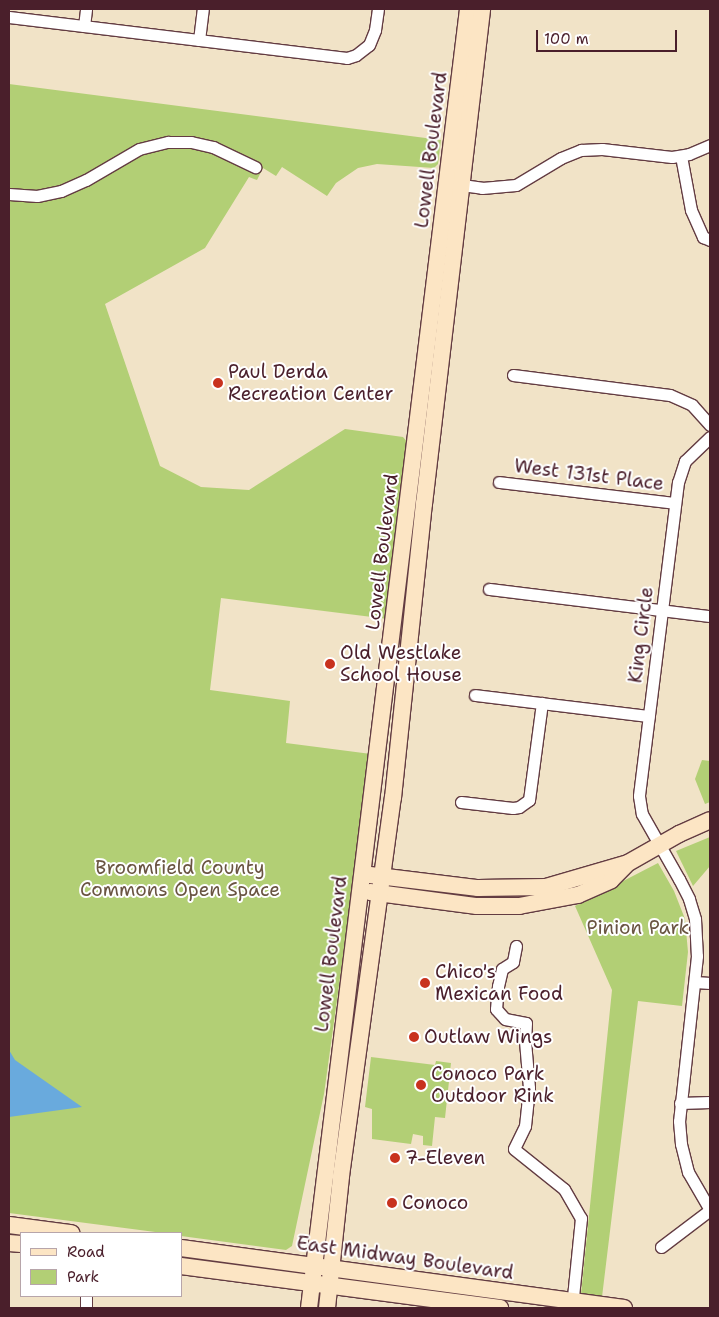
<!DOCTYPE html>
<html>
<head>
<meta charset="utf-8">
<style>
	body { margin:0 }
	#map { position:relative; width:719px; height:1317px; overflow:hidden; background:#f1e3c7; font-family:"Shantell Sans",sans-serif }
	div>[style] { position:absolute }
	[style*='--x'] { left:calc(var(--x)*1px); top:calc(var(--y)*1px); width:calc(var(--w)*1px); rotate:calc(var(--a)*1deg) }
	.green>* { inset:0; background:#b2cf75 }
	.water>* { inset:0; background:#69aadd }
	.roads { filter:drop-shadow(1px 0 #633c42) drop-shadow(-1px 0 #633c42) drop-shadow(0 1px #633c42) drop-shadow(0 -1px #633c42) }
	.street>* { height:11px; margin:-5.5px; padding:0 5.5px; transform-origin:5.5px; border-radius:5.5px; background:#fff }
	.secondary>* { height:16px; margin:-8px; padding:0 8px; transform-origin:8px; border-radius:8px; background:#fce5c4 }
	.dots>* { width:14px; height:14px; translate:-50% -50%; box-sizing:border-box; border:2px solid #fff; border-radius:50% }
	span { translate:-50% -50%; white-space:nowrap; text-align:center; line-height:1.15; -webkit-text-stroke:4px #fff; paint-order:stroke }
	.street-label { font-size:19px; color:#4a1f2b }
	.poi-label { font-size:19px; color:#4a1f2b }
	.left { translate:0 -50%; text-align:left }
	.park-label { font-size:19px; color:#695441 }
	.frame { position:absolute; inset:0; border:10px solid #4a1f2b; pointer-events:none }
	.legend { position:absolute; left:20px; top:1232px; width:162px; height:65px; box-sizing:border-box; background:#fff; border:1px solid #b7a5aa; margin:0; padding:6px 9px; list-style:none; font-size:15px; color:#4a1f2b }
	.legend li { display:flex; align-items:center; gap:10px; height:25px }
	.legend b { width:25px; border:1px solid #b7a5aa }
	.scale { position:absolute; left:536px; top:30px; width:141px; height:22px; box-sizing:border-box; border:2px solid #4a1f2b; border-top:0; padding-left:6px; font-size:15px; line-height:18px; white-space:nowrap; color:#4a1f2b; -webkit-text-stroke:4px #fff; paint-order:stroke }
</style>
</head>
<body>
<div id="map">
	<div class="green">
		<div style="clip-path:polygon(9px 84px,441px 140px,438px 164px,434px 168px,377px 164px,358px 168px,336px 183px,327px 196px,282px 167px,276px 176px,263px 168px,257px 180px,249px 177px,205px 248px,105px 304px,160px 466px,201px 487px,249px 490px,345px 429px,403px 437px,409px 444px,388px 619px,221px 598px,210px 690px,290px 701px,286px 743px,371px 754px,324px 1094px,292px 1246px,286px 1250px,181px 1236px,181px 1233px,163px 1233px,9px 1213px)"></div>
		<div style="clip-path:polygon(702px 760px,710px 761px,710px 802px,705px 804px,695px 779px)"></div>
		<div style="clip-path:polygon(710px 837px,710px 866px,693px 886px,676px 851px)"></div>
		<div style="clip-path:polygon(658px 863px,674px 891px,685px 919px,688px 952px,682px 1006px,638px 1001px,602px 1297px,581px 1294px,612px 990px,575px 906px)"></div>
		<div style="clip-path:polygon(371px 1057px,435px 1065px,436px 1061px,451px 1063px,445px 1118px,435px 1117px,432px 1146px,423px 1145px,423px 1136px,413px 1134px,411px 1144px,372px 1139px,372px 1109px,365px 1107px)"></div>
	</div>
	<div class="water">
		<div style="clip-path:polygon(9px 1050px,15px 1060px,82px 1107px,9px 1117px)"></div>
	</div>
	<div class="roads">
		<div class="street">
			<div style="--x:9;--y:17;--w:340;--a:6.9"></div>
			<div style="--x:347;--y:58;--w:9;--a:-18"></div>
			<div style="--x:356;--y:55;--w:16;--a:-38"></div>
			<div style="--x:369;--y:45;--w:16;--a:-68"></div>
			<div style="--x:375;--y:30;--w:21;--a:-82"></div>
			<div style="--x:84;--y:26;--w:17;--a:-83"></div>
			<div style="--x:199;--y:40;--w:31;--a:-83"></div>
			<div style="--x:681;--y:156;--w:55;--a:79.5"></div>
			<div style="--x:691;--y:210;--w:30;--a:66"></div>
			<div style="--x:703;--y:237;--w:8;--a:23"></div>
			<div style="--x:455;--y:184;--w:27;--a:8"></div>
			<div style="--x:482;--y:188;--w:34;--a:-5"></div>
			<div style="--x:516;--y:185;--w:52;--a:-31"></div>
			<div style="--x:561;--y:158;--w:22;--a:-22"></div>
			<div style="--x:581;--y:150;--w:21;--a:-3"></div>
			<div style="--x:602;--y:149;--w:70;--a:6.5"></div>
			<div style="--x:672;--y:157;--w:17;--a:-10"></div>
			<div style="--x:689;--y:154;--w:23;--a:-23"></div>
			<div style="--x:9;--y:194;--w:28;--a:4"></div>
			<div style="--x:37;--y:196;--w:25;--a:-12"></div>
			<div style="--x:61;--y:191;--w:27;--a:-24"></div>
			<div style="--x:86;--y:180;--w:61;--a:-30.3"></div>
			<div style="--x:139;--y:149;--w:30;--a:-14"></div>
			<div style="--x:168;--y:142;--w:23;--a:0"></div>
			<div style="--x:191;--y:142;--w:23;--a:13"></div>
			<div style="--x:213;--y:147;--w:47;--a:25.5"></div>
			<div style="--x:513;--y:375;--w:158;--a:7.3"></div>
			<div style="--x:670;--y:395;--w:24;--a:24"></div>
			<div style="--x:692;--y:405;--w:27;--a:48"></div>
			<div style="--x:710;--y:437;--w:35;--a:136"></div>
			<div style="--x:685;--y:461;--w:22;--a:108"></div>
			<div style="--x:678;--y:482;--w:316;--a:97.1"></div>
			<div style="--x:639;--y:796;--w:18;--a:81"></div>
			<div style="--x:642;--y:814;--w:75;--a:60.4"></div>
			<div style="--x:679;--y:879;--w:22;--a:63"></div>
			<div style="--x:689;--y:899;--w:21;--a:73"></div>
			<div style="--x:695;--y:919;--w:37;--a:87"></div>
			<div style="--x:697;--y:956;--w:166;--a:96.2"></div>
			<div style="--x:679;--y:1121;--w:23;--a:85"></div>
			<div style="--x:681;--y:1144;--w:29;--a:76"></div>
			<div style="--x:688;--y:1172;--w:44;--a:59.9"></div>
			<div style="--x:499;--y:482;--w:177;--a:6.8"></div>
			<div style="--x:489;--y:589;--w:223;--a:7"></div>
			<div style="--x:475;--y:695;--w:175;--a:6.9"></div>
			<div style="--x:461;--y:802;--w:52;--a:6.6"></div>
			<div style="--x:513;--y:808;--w:6;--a:-9"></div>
			<div style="--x:519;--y:807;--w:12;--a:-35"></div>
			<div style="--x:529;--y:800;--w:98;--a:-82.4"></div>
			<div style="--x:516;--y:946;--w:16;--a:101"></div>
			<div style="--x:513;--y:962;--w:13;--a:148"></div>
			<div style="--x:502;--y:969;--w:17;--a:103"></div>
			<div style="--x:498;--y:986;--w:23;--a:95"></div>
			<div style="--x:496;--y:1009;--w:13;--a:48"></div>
			<div style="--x:505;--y:1019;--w:21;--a:11"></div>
			<div style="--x:526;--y:1023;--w:18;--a:93"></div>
			<div style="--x:525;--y:1041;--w:47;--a:85.1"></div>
			<div style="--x:529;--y:1088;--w:38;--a:96"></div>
			<div style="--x:525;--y:1126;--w:25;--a:116"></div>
			<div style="--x:514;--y:1149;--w:64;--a:38.7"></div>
			<div style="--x:564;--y:1189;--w:34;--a:60"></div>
			<div style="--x:581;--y:1218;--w:89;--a:95.8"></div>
			<div style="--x:695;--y:982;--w:15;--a:4"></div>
			<div style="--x:680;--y:1103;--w:30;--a:-2"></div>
			<div style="--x:661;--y:1247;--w:61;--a:-37.1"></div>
			<div style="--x:86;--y:1308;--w:12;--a:-90"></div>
		</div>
		<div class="secondary">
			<div style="--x:370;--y:875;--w:109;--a:6.9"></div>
			<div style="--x:478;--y:888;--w:68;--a:-0.8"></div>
			<div style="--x:546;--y:887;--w:85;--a:-16.3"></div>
			<div style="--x:628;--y:863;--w:59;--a:-29.6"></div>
			<div style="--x:679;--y:834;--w:34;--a:-24"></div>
			<div style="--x:370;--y:892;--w:108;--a:7.5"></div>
			<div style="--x:477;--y:906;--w:42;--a:0"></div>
			<div style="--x:519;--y:906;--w:60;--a:-10.6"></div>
			<div style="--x:578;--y:895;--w:36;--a:-24"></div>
			<div style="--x:611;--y:880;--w:21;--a:-45"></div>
			<div style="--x:9;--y:1225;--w:63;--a:7.4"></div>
			<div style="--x:9;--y:1243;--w:12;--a:5"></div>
			<div style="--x:181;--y:1248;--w:447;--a:7.7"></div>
			<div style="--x:181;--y:1266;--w:322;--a:7.5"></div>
			<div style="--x:309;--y:1308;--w:1309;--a:-83.02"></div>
			<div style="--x:327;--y:1308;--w:133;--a:-83.9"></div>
			<div style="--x:341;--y:1176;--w:382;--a:-82.2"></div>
			<div style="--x:393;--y:798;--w:296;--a:-84"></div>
			<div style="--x:424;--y:504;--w:498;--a:-83.3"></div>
		</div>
	</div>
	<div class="dots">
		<div style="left:218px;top:383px;background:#c8321e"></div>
		<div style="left:330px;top:664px;background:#c8321e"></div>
		<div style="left:425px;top:983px;background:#c8321e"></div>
		<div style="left:414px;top:1037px;background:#c8321e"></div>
		<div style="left:421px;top:1085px;background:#c8321e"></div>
		<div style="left:395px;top:1158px;background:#c8321e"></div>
		<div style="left:392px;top:1203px;background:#c8321e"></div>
	</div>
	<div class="street-label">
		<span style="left:431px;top:150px;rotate:-83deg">Lowell Boulevard</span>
		<span style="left:589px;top:475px;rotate:7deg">West 131st Place</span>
		<span style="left:382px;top:552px;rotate:-83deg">Lowell Boulevard</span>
		<span style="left:641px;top:635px;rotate:-83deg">King Circle</span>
		<span style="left:331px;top:954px;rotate:-83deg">Lowell Boulevard</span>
		<span style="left:405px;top:1258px;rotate:8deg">East Midway Boulevard</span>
	</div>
	<div class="poi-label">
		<span class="left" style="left:228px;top:383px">Paul Derda<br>Recreation Center</span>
		<span class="left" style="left:340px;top:664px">Old Westlake<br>School House</span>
		<span class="left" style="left:435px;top:983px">Chico's<br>Mexican Food</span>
		<span class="left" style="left:424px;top:1037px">Outlaw Wings</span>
		<span class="left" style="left:431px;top:1085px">Conoco Park<br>Outdoor Rink</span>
		<span class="left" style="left:405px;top:1158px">7-Eleven</span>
		<span class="left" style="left:402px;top:1203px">Conoco</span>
	</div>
	<div class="park-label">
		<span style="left:180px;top:879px">Broomfield County<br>Commons Open Space</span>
		<span style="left:638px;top:928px">Pinion Park</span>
	</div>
	<div class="frame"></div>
	<ul class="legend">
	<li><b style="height:6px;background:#fce5c4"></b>Road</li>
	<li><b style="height:14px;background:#b2cf75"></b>Park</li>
	</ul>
	<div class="scale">100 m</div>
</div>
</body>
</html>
